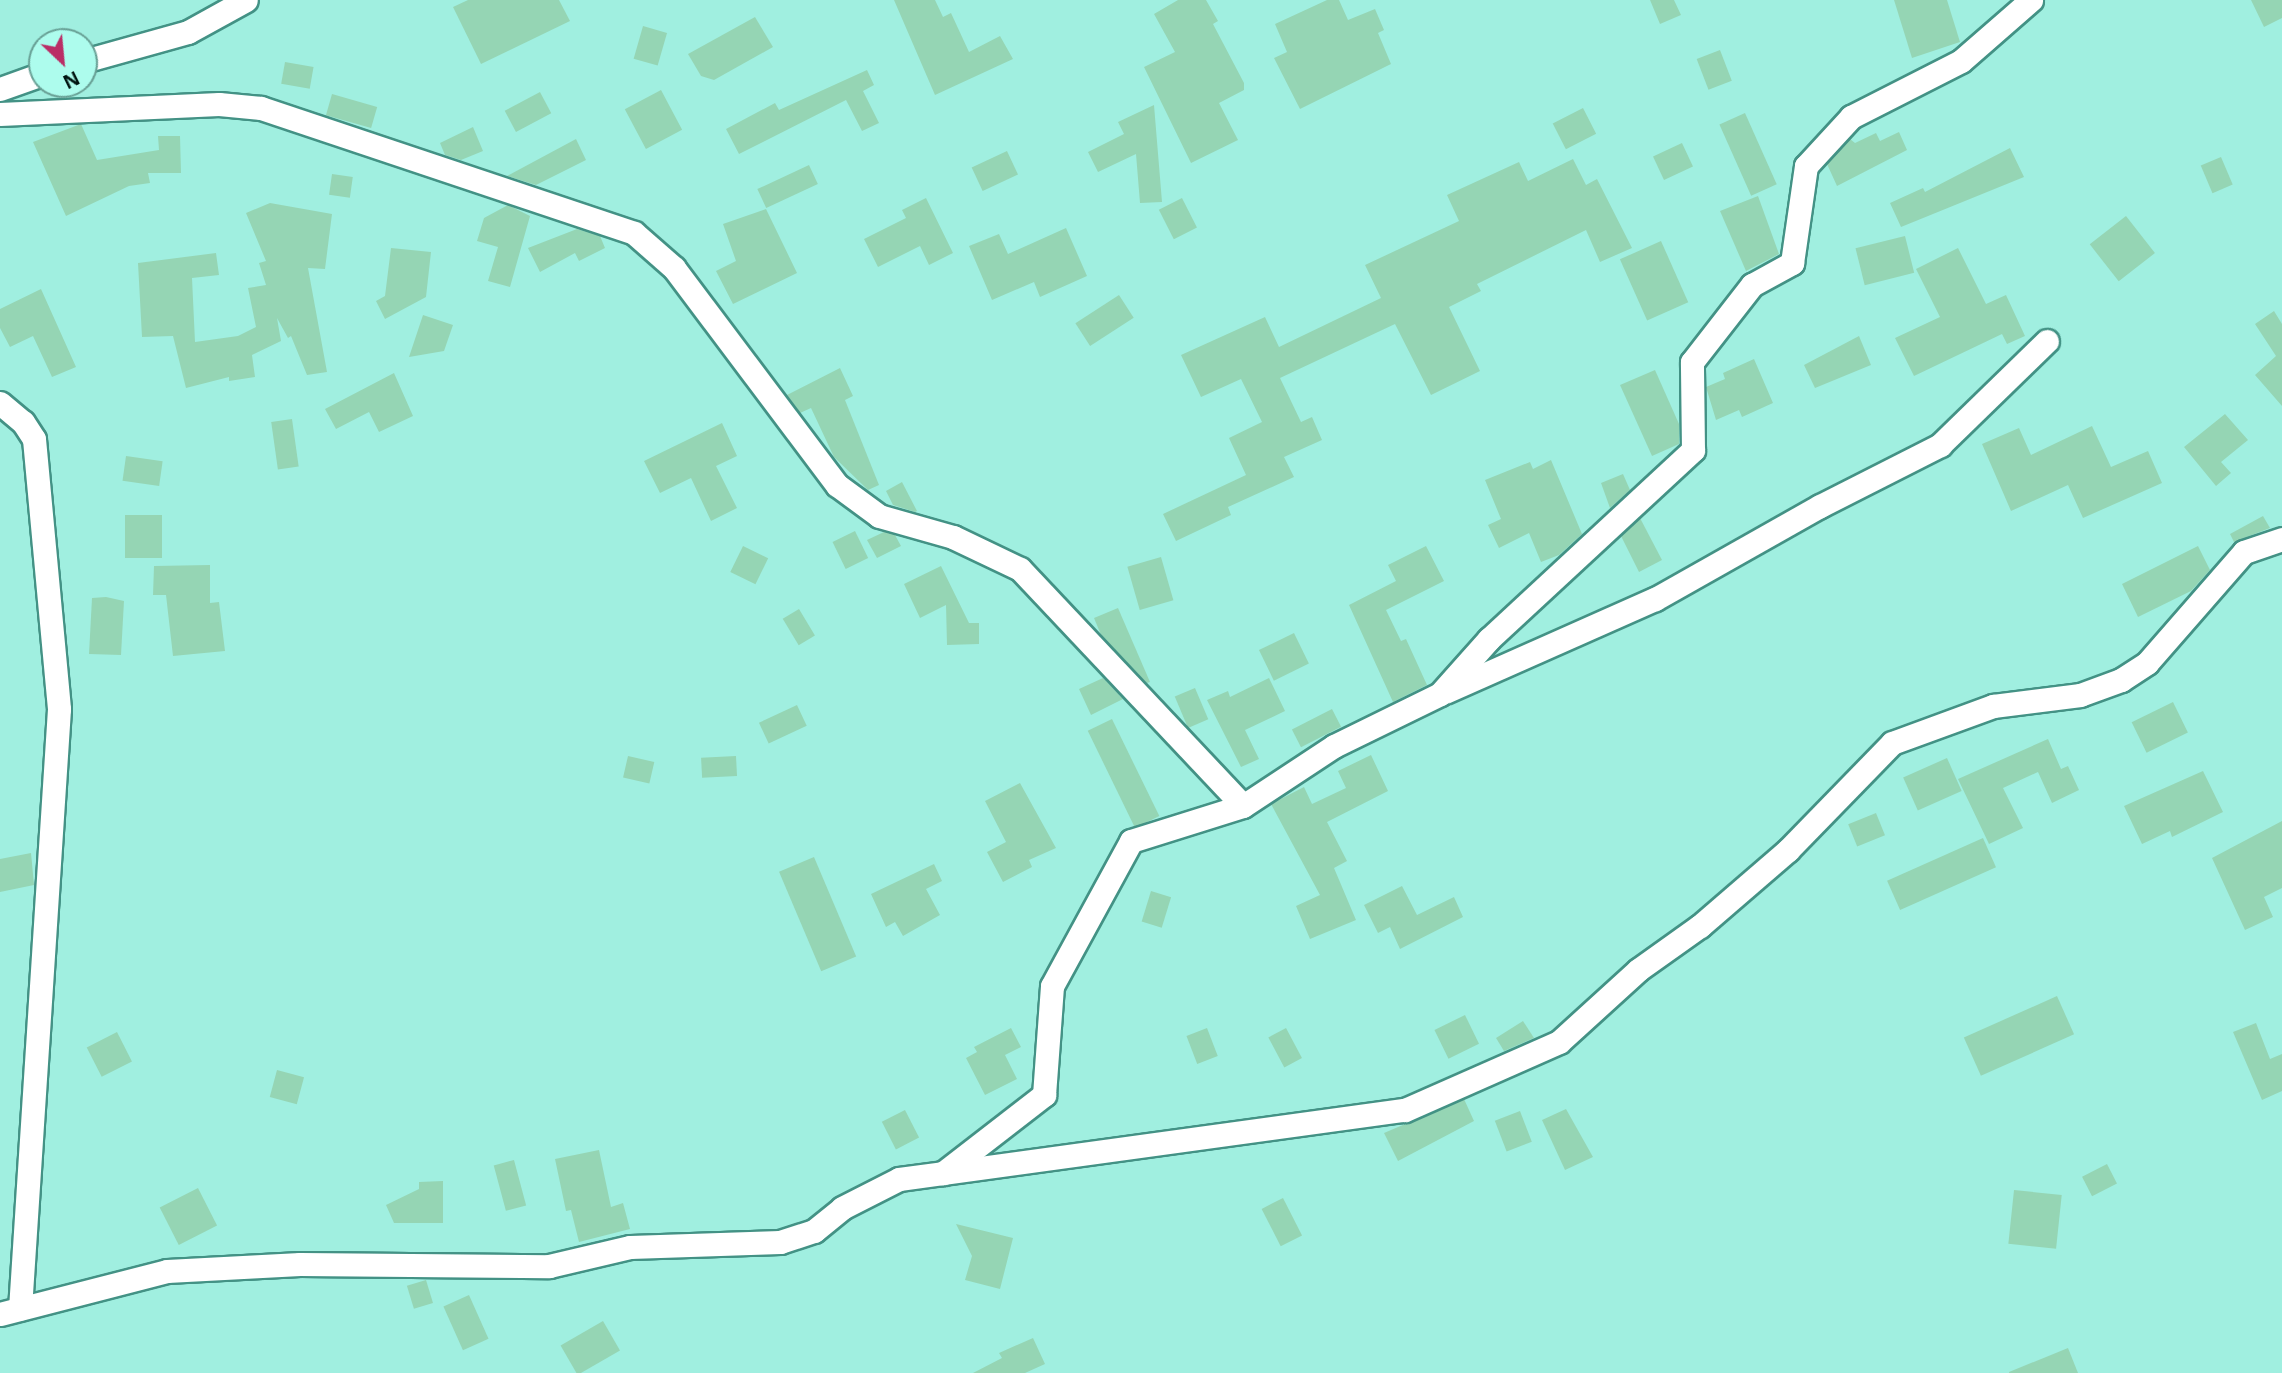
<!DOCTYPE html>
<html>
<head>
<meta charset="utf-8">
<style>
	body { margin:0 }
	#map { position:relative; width:2282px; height:1373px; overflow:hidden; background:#a0efe0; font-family:"Noto Sans",sans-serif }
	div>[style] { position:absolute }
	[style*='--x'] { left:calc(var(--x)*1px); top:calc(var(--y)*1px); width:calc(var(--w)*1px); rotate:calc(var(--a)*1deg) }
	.building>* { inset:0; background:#95d5b4; transform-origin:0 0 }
	.roads { filter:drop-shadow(2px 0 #439285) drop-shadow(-2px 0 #439285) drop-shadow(0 2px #439285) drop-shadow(0 -2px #439285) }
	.street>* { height:23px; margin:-11.5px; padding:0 11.5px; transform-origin:11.5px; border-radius:11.5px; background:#fff }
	span { translate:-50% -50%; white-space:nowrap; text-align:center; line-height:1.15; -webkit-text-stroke:5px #adfced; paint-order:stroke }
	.north { position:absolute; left:28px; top:28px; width:70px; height:70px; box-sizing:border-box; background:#adfced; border:2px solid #68a095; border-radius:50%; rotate:154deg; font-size:19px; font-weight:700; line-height:28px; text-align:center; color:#001511 }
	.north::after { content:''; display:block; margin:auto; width:24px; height:32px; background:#ba2e66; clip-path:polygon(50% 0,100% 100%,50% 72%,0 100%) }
</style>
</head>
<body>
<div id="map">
	<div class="building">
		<div style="clip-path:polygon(468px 0,559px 0,570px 21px,481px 64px,453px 7px)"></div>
		<div style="clip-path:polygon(894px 0,935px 0,943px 17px,951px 13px,969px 52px,1000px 36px,1013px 59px,935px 95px)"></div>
		<div style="clip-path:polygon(1178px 0,1206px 0,1218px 21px,1213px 24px,1244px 83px,1244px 90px,1219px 103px,1238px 140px,1191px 163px,1144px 67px,1175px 52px,1154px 14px)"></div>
		<div style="clip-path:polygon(1327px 0,1339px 0,1348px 20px,1375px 9px,1384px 30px,1378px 33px,1391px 64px,1300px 109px,1274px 58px,1287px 52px,1275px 24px)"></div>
		<div style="clip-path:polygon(1650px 0,1674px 0,1681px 15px,1660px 24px)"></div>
		<div style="clip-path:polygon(1894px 0,1947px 0,1960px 42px,1912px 58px)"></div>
		<div style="clip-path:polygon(2251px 0,2282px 0,2282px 18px,2264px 27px)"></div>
		<div style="clip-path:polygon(755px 17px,773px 47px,714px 80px,701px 76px,688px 54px)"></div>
		<div style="left:643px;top:26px;width:25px;height:34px;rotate:16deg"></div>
		<div style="left:1720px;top:50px;width:33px;height:25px;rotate:69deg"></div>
		<div style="left:285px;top:62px;width:29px;height:22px;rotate:10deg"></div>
		<div style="clip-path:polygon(867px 70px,874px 85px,863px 91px,879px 123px,862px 131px,846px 100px,739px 154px,726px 129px,775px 103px,779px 110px)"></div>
		<div style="left:661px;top:90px;width:45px;height:41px;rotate:62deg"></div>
		<div style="left:540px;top:92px;width:24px;height:40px;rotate:62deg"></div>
		<div style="left:332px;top:94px;width:47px;height:22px;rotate:16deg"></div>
		<div style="clip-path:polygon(1154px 105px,1162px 202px,1140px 203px,1136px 154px,1098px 172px,1088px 152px,1124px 134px,1118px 122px)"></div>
		<div style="left:1583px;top:108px;width:29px;height:34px;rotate:63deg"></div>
		<div style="left:1745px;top:113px;width:78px;height:28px;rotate:66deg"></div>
		<div style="clip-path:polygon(81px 124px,97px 160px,159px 150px,158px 136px,180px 136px,181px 173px,148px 173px,150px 183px,129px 186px,66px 216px,33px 142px)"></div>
		<div style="clip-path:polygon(473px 127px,483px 151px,461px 160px,445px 155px,440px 143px)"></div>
		<div style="clip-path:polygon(1899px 132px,1907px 150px,1837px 186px,1827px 164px,1850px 139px,1855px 143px,1876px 133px,1880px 141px)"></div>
		<div style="clip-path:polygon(576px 139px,586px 160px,536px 185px,507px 176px)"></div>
		<div style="left:1682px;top:143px;width:26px;height:32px;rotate:65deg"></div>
		<div style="clip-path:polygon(2010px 148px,2024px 177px,1901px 227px,1890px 203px,1923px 188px,1925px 192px)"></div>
		<div style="left:1007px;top:151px;width:26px;height:39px;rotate:65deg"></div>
		<div style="left:2221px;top:157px;width:30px;height:22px;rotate:67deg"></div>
		<div style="clip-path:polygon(1573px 159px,1586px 185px,1597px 179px,1632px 248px,1600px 262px,1586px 230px,1477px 284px,1481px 291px,1449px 307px,1480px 371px,1431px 395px,1395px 324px,1280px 378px,1301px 422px,1312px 417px,1322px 440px,1284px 457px,1294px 477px,1228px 507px,1231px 515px,1176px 541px,1163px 514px,1246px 475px,1229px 438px,1262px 422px,1241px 379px,1201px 397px,1181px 355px,1265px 317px,1279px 347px,1381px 298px,1365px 265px,1459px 221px,1447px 195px,1519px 162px,1528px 181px)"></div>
		<div style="left:809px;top:165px;width:21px;height:57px;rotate:65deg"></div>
		<div style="left:332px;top:174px;width:21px;height:21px;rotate:8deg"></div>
		<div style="clip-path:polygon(1758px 196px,1779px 254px,1746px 271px,1720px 211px)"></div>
		<div style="clip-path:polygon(926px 198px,953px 253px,929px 265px,920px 246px,878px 267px,864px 239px,906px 218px,902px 210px)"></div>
		<div style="left:1182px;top:198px;width:33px;height:26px;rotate:63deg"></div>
		<div style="clip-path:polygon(270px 203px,332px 214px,325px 269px,308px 268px,327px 372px,307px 375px,291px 336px,288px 338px,277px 318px,281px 341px,252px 355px,255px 377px,229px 381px,229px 377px,186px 388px,173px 336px,142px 337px,138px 263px,216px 253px,219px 275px,192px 278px,195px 342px,238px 336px,256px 327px,248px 288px,266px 285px,259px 263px,266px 261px,246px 213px)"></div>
		<div style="clip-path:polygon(508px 205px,530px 216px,510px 287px,488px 281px,498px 247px,477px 241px,484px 218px)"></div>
		<div style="clip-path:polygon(766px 209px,797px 273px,733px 304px,716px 271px,736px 261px,723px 224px)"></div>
		<div style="left:2126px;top:216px;width:47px;height:46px;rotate:52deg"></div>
		<div style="clip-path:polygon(1066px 228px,1087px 276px,1040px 297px,1034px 282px,992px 300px,969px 246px,999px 234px,1008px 254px)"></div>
		<div style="clip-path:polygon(577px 229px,600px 236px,605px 248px,579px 261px,575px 253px,540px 272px,528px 248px)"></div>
		<div style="left:1905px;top:236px;width:38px;height:51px;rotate:76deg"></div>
		<div style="left:1661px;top:241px;width:67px;height:45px;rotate:66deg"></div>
		<div style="clip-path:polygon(391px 248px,431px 252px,426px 297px,385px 319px,376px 301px,385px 296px)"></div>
		<div style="clip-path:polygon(1958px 248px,1986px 304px,2006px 295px,2025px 336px,2007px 344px,2002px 334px,1914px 376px,1895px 338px,1940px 317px,1916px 269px)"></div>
		<div style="clip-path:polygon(41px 289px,76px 367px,52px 377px,33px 336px,10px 347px,0 328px,0 309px)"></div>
		<div style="left:1119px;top:295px;width:27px;height:52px;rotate:57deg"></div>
		<div style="clip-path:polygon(2274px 311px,2282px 324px,2282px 406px,2255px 375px,2276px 356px,2255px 324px)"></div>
		<div style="clip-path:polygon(423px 315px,453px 325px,444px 351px,409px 357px)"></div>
		<div style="clip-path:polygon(1859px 336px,1871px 365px,1815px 388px,1804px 365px)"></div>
		<div style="clip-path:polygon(1754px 359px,1773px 403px,1742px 417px,1739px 410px,1716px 420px,1706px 387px,1725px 379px,1723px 373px)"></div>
		<div style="clip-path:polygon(840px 368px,853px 396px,845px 400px,879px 485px,868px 490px,834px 457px,811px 408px,800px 413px,787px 395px)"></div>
		<div style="clip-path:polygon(1655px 370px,1679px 424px,1679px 444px,1652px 456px,1620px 385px)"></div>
		<div style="clip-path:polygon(394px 373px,413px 416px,379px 432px,369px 412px,336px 429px,325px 409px)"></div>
		<div style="clip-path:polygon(2225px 414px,2248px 440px,2221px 462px,2231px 473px,2216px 486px,2184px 447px)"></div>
		<div style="left:292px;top:419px;width:48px;height:21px;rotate:82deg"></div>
		<div style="clip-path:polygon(722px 423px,737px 456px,716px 466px,737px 508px,711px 521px,691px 478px,660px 493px,644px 461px)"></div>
		<div style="clip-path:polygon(2092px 426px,2111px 467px,2148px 451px,2162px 483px,2083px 518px,2068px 485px,2011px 511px,1982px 444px,2019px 428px,2031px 455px)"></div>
		<div style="left:126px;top:456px;width:37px;height:25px;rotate:8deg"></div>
		<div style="clip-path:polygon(1551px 460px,1582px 534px,1559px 555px,1541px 562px,1529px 533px,1499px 548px,1488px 525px,1501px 519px,1485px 480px,1530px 462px,1533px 469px)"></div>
		<div style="clip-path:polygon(1623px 474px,1630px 490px,1610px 508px,1601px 483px)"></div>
		<div style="clip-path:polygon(902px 482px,917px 511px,915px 512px,893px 505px,886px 491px)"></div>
		<div style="left:125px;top:515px;width:37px;height:43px"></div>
		<div style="clip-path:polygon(2263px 516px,2270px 528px,2234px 542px,2230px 534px)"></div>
		<div style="clip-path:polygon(1640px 518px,1662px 560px,1639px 572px,1621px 536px)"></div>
		<div style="left:855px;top:531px;width:30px;height:25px;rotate:64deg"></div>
		<div style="clip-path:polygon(884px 532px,895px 535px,901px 546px,877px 558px,867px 540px)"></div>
		<div style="left:743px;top:546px;width:28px;height:29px;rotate:26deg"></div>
		<div style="clip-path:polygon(1426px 546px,1444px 581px,1386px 610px,1401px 641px,1406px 639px,1427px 685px,1393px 702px,1349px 605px,1396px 581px,1388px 565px)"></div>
		<div style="clip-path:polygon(2198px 546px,2210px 570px,2191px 591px,2138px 617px,2122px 584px)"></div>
		<div style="left:1161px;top:557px;width:45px;height:35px;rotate:74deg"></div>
		<div style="clip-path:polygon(210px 565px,210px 603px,219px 602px,225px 651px,173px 656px,166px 595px,153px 595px,154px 566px)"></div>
		<div style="clip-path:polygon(941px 566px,969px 623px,979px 623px,979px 644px,947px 645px,946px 605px,920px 618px,904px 584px)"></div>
		<div style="clip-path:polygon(106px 597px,124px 601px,121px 655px,89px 654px,92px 598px)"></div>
		<div style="clip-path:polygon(1118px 608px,1150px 682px,1147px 683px,1101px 635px,1094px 618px)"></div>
		<div style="left:799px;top:609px;width:31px;height:19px;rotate:59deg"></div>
		<div style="left:1294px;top:633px;width:34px;height:39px;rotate:64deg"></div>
		<div style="clip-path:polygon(1103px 678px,1123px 699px,1091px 715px,1079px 689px)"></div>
		<div style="clip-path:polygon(1269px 678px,1285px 711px,1245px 730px,1259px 759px,1241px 767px,1207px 700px,1228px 691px,1230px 697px)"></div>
		<div style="left:1195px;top:688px;width:34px;height:22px;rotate:67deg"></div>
		<div style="left:2173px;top:702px;width:34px;height:46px;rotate:64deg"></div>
		<div style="left:797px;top:705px;width:23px;height:42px;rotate:65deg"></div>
		<div style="left:1332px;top:709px;width:20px;height:45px;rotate:63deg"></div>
		<div style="left:1112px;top:719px;width:108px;height:27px;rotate:64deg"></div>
		<div style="clip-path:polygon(2048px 739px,2061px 769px,2068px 766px,2079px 790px,2052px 803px,2038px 772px,2003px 788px,2023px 828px,1989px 844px,1958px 779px)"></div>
		<div style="clip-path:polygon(1371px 755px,1388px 791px,1327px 822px,1347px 861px,1334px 868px,1356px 920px,1310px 939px,1296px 906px,1320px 895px,1271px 804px,1304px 787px,1312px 804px,1346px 788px,1338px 771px)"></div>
		<div style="left:628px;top:756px;width:27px;height:22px;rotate:13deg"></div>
		<div style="left:736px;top:756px;width:20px;height:35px;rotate:87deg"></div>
		<div style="left:1947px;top:758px;width:36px;height:48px;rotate:66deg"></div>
		<div style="clip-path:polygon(2203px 771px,2223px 812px,2172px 837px,2170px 831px,2142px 844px,2124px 806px)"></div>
		<div style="clip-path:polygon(1020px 783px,1056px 848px,1029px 860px,1032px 867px,1003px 882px,987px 852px,1006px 842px,985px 801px)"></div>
		<div style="left:1876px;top:813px;width:24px;height:30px;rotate:68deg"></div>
		<div style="clip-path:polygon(2282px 821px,2282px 888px,2264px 897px,2273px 917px,2245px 930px,2212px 858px)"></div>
		<div style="left:1983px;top:838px;width:32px;height:105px;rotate:66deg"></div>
		<div style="clip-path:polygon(31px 853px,34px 885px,0 892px,0 859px)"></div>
		<div style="left:814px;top:857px;width:108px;height:38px;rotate:67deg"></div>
		<div style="clip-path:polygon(934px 864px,942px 881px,926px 889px,940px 915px,903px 936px,895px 922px,886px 927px,871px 894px)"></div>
		<div style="clip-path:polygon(1402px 886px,1417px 915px,1454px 897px,1463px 917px,1400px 949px,1390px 927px,1378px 933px,1364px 905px)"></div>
		<div style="left:1151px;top:891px;width:21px;height:32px;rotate:17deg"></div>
		<div style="left:2057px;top:996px;width:42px;height:102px;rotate:66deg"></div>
		<div style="left:1465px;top:1015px;width:32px;height:34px;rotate:64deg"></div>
		<div style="clip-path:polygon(1523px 1021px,1534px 1038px,1504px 1051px,1496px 1038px)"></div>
		<div style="clip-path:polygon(2256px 1023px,2270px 1059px,2282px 1054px,2282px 1091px,2262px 1100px,2233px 1032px)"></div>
		<div style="clip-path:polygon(1011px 1028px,1021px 1047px,1005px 1055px,1017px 1079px,985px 1095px,966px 1058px,977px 1052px,974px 1047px)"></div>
		<div style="left:1207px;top:1028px;width:30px;height:22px;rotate:69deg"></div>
		<div style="left:1286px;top:1028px;width:34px;height:20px;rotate:62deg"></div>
		<div style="left:117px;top:1032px;width:33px;height:34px;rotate:63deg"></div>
		<div style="left:277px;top:1070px;width:28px;height:28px;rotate:15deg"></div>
		<div style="clip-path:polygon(1464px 1099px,1474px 1121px,1398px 1161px,1384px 1133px)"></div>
		<div style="clip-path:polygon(1566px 1109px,1593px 1157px,1565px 1170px,1542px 1120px)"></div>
		<div style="left:905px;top:1110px;width:31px;height:26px;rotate:63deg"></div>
		<div style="left:1520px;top:1111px;width:33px;height:27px;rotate:69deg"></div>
		<div style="clip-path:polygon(599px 1150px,611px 1207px,623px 1203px,630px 1229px,579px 1242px,571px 1210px,566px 1211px,555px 1159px)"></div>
		<div style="left:514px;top:1160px;width:47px;height:21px;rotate:75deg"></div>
		<div style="left:2107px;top:1164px;width:22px;height:28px;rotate:63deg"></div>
		<div style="clip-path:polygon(443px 1181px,443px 1223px,394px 1223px,386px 1205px,419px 1189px,419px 1182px)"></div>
		<div style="left:198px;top:1188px;width:42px;height:43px;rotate:63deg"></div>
		<div style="left:2014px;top:1190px;width:48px;height:54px;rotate:6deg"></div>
		<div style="left:1283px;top:1198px;width:42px;height:24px;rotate:63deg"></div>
		<div style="clip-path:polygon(956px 1224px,1013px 1238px,1000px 1289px,965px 1280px,972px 1256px)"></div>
		<div style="left:426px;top:1280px;width:24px;height:20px;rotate:73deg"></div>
		<div style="left:469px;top:1295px;width:48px;height:28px;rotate:66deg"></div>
		<div style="left:603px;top:1321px;width:34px;height:49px;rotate:60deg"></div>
		<div style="clip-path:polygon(1033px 1338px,1045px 1364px,1025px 1373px,973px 1373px,1002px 1358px,999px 1353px)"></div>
		<div style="clip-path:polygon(2068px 1348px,2078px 1373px,2009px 1373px,2009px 1372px)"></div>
	</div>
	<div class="roads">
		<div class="street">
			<div style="--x:84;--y:61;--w:108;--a:-15.6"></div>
			<div style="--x:188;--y:32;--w:66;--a:-28.9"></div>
			<div style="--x:0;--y:89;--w:45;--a:-19.7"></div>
			<div style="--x:0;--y:114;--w:219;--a:-2.6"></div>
			<div style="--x:219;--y:104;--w:42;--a:5.4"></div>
			<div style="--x:261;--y:108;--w:393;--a:18.5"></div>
			<div style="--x:634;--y:233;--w:53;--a:41.2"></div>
			<div style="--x:674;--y:268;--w:271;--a:53.1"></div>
			<div style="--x:837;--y:485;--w:52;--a:36.4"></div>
			<div style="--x:879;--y:516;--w:77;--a:15.8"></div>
			<div style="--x:953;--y:537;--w:74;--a:25.5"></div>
			<div style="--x:1020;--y:569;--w:325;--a:46.7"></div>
			<div style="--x:0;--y:403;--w:30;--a:40"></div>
			<div style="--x:23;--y:422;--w:20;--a:57"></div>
			<div style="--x:34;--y:439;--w:271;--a:84.7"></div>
			<div style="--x:59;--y:709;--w:601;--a:93.72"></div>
			<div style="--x:1447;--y:691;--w:227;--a:-23.9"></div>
			<div style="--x:1655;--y:599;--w:189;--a:-29.4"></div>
			<div style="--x:1820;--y:506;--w:135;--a:-26.9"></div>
			<div style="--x:1940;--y:445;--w:149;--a:-44.2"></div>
			<div style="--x:943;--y:1173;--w:466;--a:-7.8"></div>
			<div style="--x:1405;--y:1110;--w:168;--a:-23.8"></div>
			<div style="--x:1559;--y:1042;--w:107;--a:-42.3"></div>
			<div style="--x:1638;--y:970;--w:76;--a:-35.4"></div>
			<div style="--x:1700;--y:926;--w:116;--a:-40.8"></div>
			<div style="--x:1788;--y:850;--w:149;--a:-45.8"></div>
			<div style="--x:1892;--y:743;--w:108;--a:-20.1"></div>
			<div style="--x:1993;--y:706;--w:88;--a:-7.2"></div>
			<div style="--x:2080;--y:695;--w:44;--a:-20.1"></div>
			<div style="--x:2121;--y:680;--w:31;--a:-33"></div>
			<div style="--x:2147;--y:663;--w:147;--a:-48.9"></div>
			<div style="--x:2244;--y:552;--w:40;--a:-18.9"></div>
			<div style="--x:0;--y:1314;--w:172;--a:-14.4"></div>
			<div style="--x:167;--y:1271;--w:133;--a:-3"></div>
			<div style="--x:300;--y:1264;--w:249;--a:0.5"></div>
			<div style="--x:549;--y:1266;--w:83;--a:-13.2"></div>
			<div style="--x:630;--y:1247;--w:150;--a:-1.9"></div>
			<div style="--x:780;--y:1242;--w:36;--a:-18"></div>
			<div style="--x:814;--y:1231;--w:36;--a:-39"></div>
			<div style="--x:842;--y:1208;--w:64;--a:-27"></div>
			<div style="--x:899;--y:1179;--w:44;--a:-7.8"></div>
			<div style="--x:943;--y:1173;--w:128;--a:-37.7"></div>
			<div style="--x:1044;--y:1095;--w:109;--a:-85.8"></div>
			<div style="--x:1052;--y:986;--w:165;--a:-61.4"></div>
			<div style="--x:1131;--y:841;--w:117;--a:-17.4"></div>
			<div style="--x:1243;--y:806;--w:109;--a:-33.4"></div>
			<div style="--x:1334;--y:746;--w:118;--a:-26.1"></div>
			<div style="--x:1440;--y:694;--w:74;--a:-48.3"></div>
			<div style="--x:1489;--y:639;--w:278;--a:-42.8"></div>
			<div style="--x:1693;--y:450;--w:88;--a:-90.7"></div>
			<div style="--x:1692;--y:362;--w:98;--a:-52.1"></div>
			<div style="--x:1752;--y:285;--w:46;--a:-28.8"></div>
			<div style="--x:1792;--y:263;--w:98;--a:-81.8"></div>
			<div style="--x:1806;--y:166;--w:67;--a:-47.4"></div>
			<div style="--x:1851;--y:117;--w:123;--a:-27"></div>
			<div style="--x:1961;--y:61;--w:93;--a:-41.1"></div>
		</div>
	</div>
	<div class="north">N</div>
</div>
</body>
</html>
